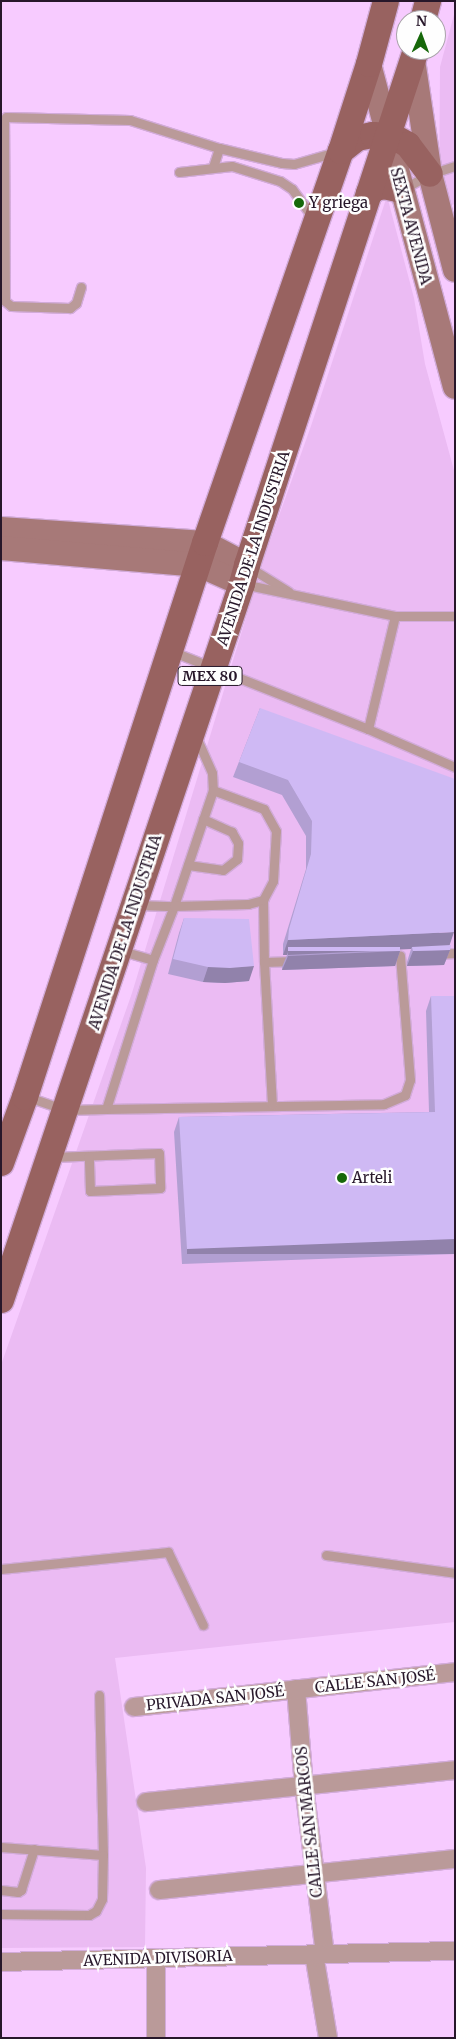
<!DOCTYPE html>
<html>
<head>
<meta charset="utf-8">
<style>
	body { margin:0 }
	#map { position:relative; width:456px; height:2039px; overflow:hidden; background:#f7cbff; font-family:Merriweather,serif }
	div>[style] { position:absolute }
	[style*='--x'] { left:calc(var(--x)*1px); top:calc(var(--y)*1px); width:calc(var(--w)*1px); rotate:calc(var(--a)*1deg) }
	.built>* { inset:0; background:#ebbbf3 }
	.roads { filter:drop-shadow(1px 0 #d2abd9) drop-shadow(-1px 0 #d2abd9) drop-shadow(0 1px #d2abd9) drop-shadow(0 -1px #d2abd9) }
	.lane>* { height:9px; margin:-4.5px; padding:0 4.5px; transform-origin:4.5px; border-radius:4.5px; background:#ba9a99 }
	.street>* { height:18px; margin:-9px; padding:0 9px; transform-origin:9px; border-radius:9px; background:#ba9a99 }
	.secondary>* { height:24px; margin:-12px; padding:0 12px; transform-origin:12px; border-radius:12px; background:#a77978 }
	.primary>* { height:26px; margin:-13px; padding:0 13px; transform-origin:13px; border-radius:13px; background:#986260 }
	.wall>* { inset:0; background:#b29fd2 }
	.shaded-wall>* { inset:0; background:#9182ab; transform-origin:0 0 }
	.building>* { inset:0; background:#cfb9f4; transform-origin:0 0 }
	.dots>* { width:14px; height:14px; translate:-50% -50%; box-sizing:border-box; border:2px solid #fefefe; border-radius:50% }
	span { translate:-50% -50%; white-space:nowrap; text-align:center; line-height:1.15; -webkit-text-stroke:5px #fefefe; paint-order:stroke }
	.shield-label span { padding:1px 4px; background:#fefefe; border:1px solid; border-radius:4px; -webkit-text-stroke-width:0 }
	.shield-label { font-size:14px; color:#27172a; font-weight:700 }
	.poi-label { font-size:15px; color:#27172a }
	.left { translate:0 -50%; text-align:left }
	.street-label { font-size:15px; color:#27172a }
	.frame { position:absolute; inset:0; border:2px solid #27172a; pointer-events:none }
	.north { position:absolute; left:396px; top:10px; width:50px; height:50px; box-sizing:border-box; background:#fefefe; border:1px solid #a8a2a9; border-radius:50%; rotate:2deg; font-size:14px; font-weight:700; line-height:20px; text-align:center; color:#27172a }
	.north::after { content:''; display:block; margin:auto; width:18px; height:22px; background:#16680a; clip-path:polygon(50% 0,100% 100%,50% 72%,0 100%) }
</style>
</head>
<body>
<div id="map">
	<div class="built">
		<div style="clip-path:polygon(455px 11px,455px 204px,439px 209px,440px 67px)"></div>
		<div style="clip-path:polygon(387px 196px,414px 298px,425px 364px,455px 474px,455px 1622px,115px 1658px,146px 1868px,145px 1947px,1px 1948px,1px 1365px,132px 993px,265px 555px,311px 426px)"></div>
	</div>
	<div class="roads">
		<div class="lane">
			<div style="--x:213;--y:167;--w:20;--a:-72"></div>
			<div style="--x:179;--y:172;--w:53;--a:-6.5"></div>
			<div style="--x:232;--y:166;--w:50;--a:17.4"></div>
			<div style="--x:280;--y:181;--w:14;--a:34"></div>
			<div style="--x:292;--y:189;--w:36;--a:54"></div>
			<div style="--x:403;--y:189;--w:31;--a:-29"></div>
			<div style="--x:430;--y:174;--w:26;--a:-18"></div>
			<div style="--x:81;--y:287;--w:17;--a:107"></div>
			<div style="--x:76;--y:303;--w:8;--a:140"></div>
			<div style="--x:70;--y:308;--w:59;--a:-178.1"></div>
			<div style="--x:11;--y:306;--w:8;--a:-140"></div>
			<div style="--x:5;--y:301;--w:180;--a:-90.3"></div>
			<div style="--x:4;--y:121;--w:4;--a:-63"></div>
			<div style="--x:6;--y:117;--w:124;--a:1.4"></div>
			<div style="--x:130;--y:120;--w:93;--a:17.5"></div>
			<div style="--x:219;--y:148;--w:65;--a:13.4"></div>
			<div style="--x:282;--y:163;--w:12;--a:5"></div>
			<div style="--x:294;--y:164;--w:44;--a:-15.9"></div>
			<div style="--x:249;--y:567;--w:47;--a:32"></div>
			<div style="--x:243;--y:584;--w:155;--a:11.9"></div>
			<div style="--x:395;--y:616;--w:60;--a:0"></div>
			<div style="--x:171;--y:651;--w:212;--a:21.6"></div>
			<div style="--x:368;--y:729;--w:95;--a:23.6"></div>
			<div style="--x:368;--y:729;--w:116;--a:-76.6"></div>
			<div style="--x:197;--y:739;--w:37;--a:66"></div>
			<div style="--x:212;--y:773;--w:17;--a:87"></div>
			<div style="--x:213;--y:790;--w:122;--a:108.6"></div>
			<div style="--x:174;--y:906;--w:58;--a:111.3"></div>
			<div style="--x:153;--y:960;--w:156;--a:107.5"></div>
			<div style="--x:106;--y:1109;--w:278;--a:-1"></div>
			<div style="--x:384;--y:1104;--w:23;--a:-23"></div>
			<div style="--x:405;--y:1095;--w:16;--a:-72"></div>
			<div style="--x:410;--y:1080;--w:125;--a:-94.6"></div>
			<div style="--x:188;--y:865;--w:35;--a:8"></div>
			<div style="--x:223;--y:870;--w:18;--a:-38"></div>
			<div style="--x:237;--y:859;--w:16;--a:-86"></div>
			<div style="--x:238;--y:843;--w:13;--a:-119"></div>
			<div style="--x:232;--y:832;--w:32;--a:-156"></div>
			<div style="--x:263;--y:900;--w:62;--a:89.1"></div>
			<div style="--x:264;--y:962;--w:143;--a:86.8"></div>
			<div style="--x:138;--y:905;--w:36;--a:2"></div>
			<div style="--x:174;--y:906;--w:74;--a:-1.5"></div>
			<div style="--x:248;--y:904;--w:16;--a:-15"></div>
			<div style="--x:263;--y:900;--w:21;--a:-62"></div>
			<div style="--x:273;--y:881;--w:50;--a:-86.6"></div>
			<div style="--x:276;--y:831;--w:25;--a:-119"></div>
			<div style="--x:264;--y:809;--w:54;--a:-159.6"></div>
			<div style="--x:122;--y:951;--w:32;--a:16"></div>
			<div style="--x:437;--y:954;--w:18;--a:-3"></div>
			<div style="--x:264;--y:962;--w:32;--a:-2"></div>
			<div style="--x:28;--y:1097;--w:40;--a:18.9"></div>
			<div style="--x:66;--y:1110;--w:40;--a:-1.4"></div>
			<div style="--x:52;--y:1157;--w:107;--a:-2.1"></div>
			<div style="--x:159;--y:1153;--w:35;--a:88"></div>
			<div style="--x:160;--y:1188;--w:70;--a:177.5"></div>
			<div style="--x:90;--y:1191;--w:35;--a:-92"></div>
			<div style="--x:326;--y:1555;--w:130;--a:7.9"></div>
			<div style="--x:1;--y:1569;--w:168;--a:-5.8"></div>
			<div style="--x:168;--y:1552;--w:81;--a:64.4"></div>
			<div style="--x:1;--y:1847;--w:102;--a:4.5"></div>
			<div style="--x:103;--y:1855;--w:160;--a:-91.4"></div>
			<div style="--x:1;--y:1890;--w:17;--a:7"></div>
			<div style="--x:18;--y:1892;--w:4;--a:-34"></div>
			<div style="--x:21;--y:1890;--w:43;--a:-72.4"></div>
			<div style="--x:1;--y:1914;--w:88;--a:0.7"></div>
			<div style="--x:89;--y:1915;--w:8;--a:-30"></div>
			<div style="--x:96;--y:1911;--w:13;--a:-63"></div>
			<div style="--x:102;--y:1899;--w:44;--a:-88.7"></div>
		</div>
		<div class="street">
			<div style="--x:296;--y:1689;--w:97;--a:85.3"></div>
			<div style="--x:304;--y:1786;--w:169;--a:82.9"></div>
			<div style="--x:134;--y:1707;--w:323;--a:-6.2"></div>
			<div style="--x:146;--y:1802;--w:311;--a:-5.9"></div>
			<div style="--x:159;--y:1890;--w:298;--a:-6"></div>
			<div style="--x:314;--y:1954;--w:85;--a:80.5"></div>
			<div style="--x:156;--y:1958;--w:80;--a:90"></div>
			<div style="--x:1;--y:1962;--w:454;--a:-1.4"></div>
		</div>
		<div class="secondary">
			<div style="--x:413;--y:60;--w:115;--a:81.5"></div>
			<div style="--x:430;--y:174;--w:99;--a:75.4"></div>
			<div style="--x:369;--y:64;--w:334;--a:75.1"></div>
			<div style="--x:1;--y:529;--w:204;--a:3.9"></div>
			<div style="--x:205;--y:543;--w:47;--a:27.6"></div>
			<div style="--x:1;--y:548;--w:199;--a:4.9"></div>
			<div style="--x:199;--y:565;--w:47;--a:23.8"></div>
		</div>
		<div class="primary">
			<div style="--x:423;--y:20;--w:20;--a:-75"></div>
			<div style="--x:341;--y:151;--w:21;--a:-39"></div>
			<div style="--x:357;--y:138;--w:16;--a:-11"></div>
			<div style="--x:373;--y:135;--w:19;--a:3"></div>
			<div style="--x:392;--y:136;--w:18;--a:29"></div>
			<div style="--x:408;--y:145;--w:36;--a:53"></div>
			<div style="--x:369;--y:193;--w:9;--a:-36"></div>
			<div style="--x:376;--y:188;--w:8;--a:-14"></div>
			<div style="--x:384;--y:186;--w:17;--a:13"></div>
			<div style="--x:1;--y:1163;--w:70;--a:-70"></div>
			<div style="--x:25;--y:1097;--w:583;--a:-72"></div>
			<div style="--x:205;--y:543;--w:415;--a:-70.9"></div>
			<div style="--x:341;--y:151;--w:91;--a:-72.2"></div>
			<div style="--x:369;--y:64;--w:65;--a:-74.9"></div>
			<div style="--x:1;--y:1300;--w:755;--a:-71.4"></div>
			<div style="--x:242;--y:584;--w:20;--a:-75"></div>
			<div style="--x:247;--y:565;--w:542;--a:-71.83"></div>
		</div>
	</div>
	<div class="wall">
		<div style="clip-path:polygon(260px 708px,449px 945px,450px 950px,444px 965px,407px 966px,407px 962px,411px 949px,400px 949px,400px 951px,395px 966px,282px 970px,282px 967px,287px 955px,283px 955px,283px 944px,306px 869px,306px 836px,282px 795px,233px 777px)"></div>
		<div style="clip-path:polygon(184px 918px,249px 981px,225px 983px,203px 982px,168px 974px,179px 933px)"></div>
		<div style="clip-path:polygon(431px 996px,455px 996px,455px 1254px,182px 1264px,174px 1132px,179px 1117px,429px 1112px,426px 1011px)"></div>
	</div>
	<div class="shaded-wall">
		<div style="clip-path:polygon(454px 932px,449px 947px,412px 947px,411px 949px,288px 955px,288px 952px,287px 955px,283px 955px,288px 940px)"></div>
		<div style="clip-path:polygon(450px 950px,444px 965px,407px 966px,413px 951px)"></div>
		<div style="clip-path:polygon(400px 951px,395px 966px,282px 970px,288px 956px)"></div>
		<div style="clip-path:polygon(254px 966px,249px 981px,225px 983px,203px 982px,208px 967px)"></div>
		<div style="left:455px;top:1239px;width:15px;height:268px;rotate:90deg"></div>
	</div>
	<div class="building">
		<div style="clip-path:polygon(260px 708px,455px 779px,455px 930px,454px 932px,288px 940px,289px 929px,311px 854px,312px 821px,288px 780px,239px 762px)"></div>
		<div style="clip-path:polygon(184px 918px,249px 919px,254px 966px,230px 968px,208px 967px,173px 959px)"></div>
		<div style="clip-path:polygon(451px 945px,450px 950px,413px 951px,412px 947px)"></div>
		<div style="left:400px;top:947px;width:4px;height:112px;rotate:90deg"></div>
		<div style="clip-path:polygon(431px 996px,455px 996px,455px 1239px,187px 1249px,179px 1117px,435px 1112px)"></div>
	</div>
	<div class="dots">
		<div style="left:299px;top:203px;background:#16680a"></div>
		<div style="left:342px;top:1178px;background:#16680a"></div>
	</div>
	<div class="shield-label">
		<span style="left:210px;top:676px">MEX 80</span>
	</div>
	<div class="poi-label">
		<span class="left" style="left:309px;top:203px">Y griega</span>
		<span class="left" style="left:352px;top:1178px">Arteli</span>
	</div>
	<div class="street-label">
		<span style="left:411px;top:226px;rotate:75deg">SEXTA AVENIDA</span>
		<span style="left:253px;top:548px;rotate:-72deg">AVENIDA DE LA INDUSTRIA</span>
		<span style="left:125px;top:932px;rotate:-72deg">AVENIDA DE LA INDUSTRIA</span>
		<span style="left:375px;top:1681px;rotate:-6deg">CALLE SAN JOSÉ</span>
		<span style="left:215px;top:1698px;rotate:-6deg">PRIVADA SAN JOSÉ</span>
		<span style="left:309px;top:1822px;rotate:-96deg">CALLE SAN MARCOS</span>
		<span style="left:158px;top:1958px;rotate:-2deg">AVENIDA DIVISORIA</span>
	</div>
	<div class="frame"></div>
	<div class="north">N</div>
</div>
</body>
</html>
